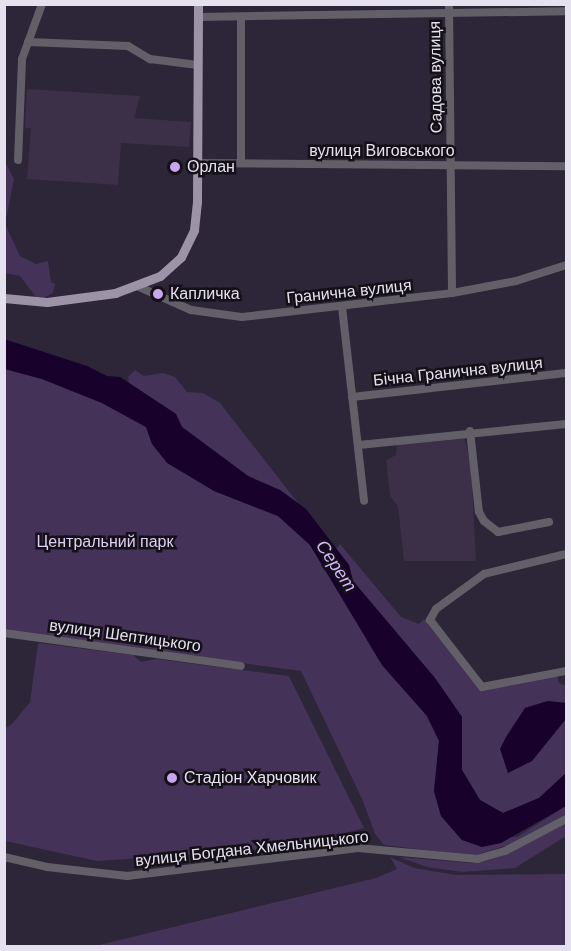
<!DOCTYPE html>
<html>
<head>
<meta charset="utf-8">
<style>
	body { margin:0 }
	#map { position:relative; width:571px; height:951px; overflow:hidden; background:#2d2538; font-family:Arial,sans-serif }
	div>[style] { position:absolute }
	[style*='--x'] { left:calc(var(--x)*1px); top:calc(var(--y)*1px); width:calc(var(--w)*1px); rotate:calc(var(--a)*1deg) }
	.built>* { inset:0; background:#3b3048 }
	.green>* { inset:0; background:#443258 }
	.water>* { inset:0; background:#18012b }
	.minor>* { height:8px; margin:-4px; padding:0 4px; transform-origin:4px; border-radius:4px; background:#635f68 }
	.major>* { height:9px; margin:-4.5px; padding:0 4.5px; transform-origin:4.5px; border-radius:4.5px; background:#9c93a7 }
	.dots>* { width:16px; height:16px; translate:-50% -50%; box-sizing:border-box; border:3px solid #141018; border-radius:50% }
	span { translate:-50% -50%; white-space:nowrap; text-align:center; line-height:1.15; -webkit-text-stroke:5px #141018; paint-order:stroke }
	.street-label { font-size:16px; color:#e6e1ee }
	.poi-label { font-size:16px; color:#e6e1ee }
	.left { translate:0 -50%; text-align:left }
	.park-label { font-size:16px; color:#dfcff4 }
	.water-label { font-size:18px; color:#d4b3fc; font-style:italic }
	.frame { position:absolute; inset:0; border:6px solid #e6e1ee; pointer-events:none }
</style>
</head>
<body>
<div id="map">
	<div class="built">
		<div style="clip-path:polygon(27px 89px,140px 96px,134px 118px,191px 122px,189px 147px,121px 143px,118px 185px,27px 179px,31px 128px,25px 128px)"></div>
		<div style="clip-path:polygon(464px 436px,471px 465px,476px 561px,404px 561px,398px 506px,390px 496px,386px 460px,396px 455px,397px 443px)"></div>
	</div>
	<div class="green">
		<div style="clip-path:polygon(4px 160px,14px 179px,5px 224px,20px 256px,36px 264px,48px 261px,51px 282px,55px 284px,53px 293px,45px 297px,36px 297px,20px 276px,5px 273px)"></div>
		<div style="clip-path:polygon(4px 369px,42px 379px,102px 403px,146px 427px,152px 444px,214px 491px,278px 516px,310px 545px,382px 665px,427px 716px,439px 741px,434px 791px,441px 816px,462px 840px,517px 837px,566px 806px,566px 815px,515px 843px,473px 856px,384px 845px,375px 834px,363px 801px,301px 671px,5px 631px)"></div>
		<div style="clip-path:polygon(135px 370px,144px 376px,163px 373px,175px 377px,187px 392px,203px 393px,220px 403px,298px 503px,280px 490px,248px 476px,182px 427px,176px 414px,129px 383px,128px 377px)"></div>
		<div style="clip-path:polygon(340px 544px,401px 617px,419px 624px,424px 619px,482px 691px,557px 675px,559px 683px,566px 686px,566px 703px,548px 701px,525px 708px,500px 750px,566px 719px,566px 713px,566px 773px,539px 798px,503px 813px,480px 800px,462px 770px,462px 717px,435px 678px,353px 581px,349px 565px,336px 549px)"></div>
		<div style="clip-path:polygon(38px 643px,133px 655px,141px 662px,156px 659px,289px 676px,364px 828px,290px 848px,97px 861px,5px 841px,5px 728px,12px 724px,30px 702px)"></div>
		<div style="clip-path:polygon(566px 822px,566px 836px,515px 868px,462px 872px,427px 867px,399px 857px,471px 863px,489px 860px)"></div>
		<div style="clip-path:polygon(390px 857px,414px 868px,456px 875px,566px 874px,566px 946px,95px 946px,376px 878px,397px 869px)"></div>
	</div>
	<div class="water">
		<div style="clip-path:polygon(4px 339px,87px 366px,107px 376px,120px 377px,176px 414px,182px 427px,248px 476px,280px 490px,306px 509px,349px 565px,353px 581px,435px 678px,462px 717px,462px 770px,480px 800px,503px 813px,539px 798px,566px 773px,566px 806px,501px 843px,482px 847px,462px 840px,441px 816px,434px 791px,439px 741px,427px 716px,382px 665px,310px 545px,278px 516px,214px 491px,167px 463px,152px 444px,146px 427px,102px 403px,42px 379px,5px 369px)"></div>
		<div style="clip-path:polygon(548px 701px,566px 703px,566px 719px,532px 761px,508px 773px,500px 749px,506px 737px,525px 708px)"></div>
	</div>
	<div class="minor">
		<div style="--x:449;--y:4;--w:289;--a:89.4"></div>
		<div style="--x:198;--y:17;--w:368;--a:-0.9"></div>
		<div style="--x:28;--y:42;--w:100;--a:2.3"></div>
		<div style="--x:128;--y:46;--w:26;--a:31"></div>
		<div style="--x:150;--y:59;--w:48;--a:7.1"></div>
		<div style="--x:18;--y:160;--w:101;--a:-87.7"></div>
		<div style="--x:22;--y:59;--w:59;--a:-70"></div>
		<div style="--x:198;--y:163;--w:368;--a:0.5"></div>
		<div style="--x:241;--y:163;--w:146;--a:-90"></div>
		<div style="--x:137;--y:286;--w:59;--a:24"></div>
		<div style="--x:191;--y:310;--w:51;--a:7.8"></div>
		<div style="--x:242;--y:317;--w:211;--a:-6.5"></div>
		<div style="--x:452;--y:293;--w:65;--a:-10.6"></div>
		<div style="--x:516;--y:281;--w:52;--a:-17.7"></div>
		<div style="--x:342;--y:307;--w:195;--a:83.5"></div>
		<div style="--x:352;--y:397;--w:215;--a:-6.4"></div>
		<div style="--x:470;--y:431;--w:81;--a:83.7"></div>
		<div style="--x:479;--y:512;--w:10;--a:61"></div>
		<div style="--x:484;--y:521;--w:18;--a:38"></div>
		<div style="--x:498;--y:532;--w:52;--a:-11.1"></div>
		<div style="--x:359;--y:445;--w:208;--a:-5.8"></div>
		<div style="--x:566;--y:554;--w:84;--a:166.3"></div>
		<div style="--x:484;--y:574;--w:59;--a:143.9"></div>
		<div style="--x:436;--y:609;--w:13;--a:119"></div>
		<div style="--x:430;--y:620;--w:85;--a:52.2"></div>
		<div style="--x:482;--y:687;--w:86;--a:-10.8"></div>
		<div style="--x:4;--y:633;--w:239;--a:7.9"></div>
		<div style="--x:4;--y:857;--w:44;--a:13.1"></div>
		<div style="--x:47;--y:867;--w:81;--a:6.4"></div>
		<div style="--x:127;--y:876;--w:233;--a:-6.9"></div>
		<div style="--x:358;--y:848;--w:120;--a:5.3"></div>
		<div style="--x:477;--y:859;--w:29;--a:-16"></div>
		<div style="--x:505;--y:851;--w:69;--a:-27.7"></div>
	</div>
	<div class="major">
		<div style="--x:4;--y:298;--w:43;--a:5.3"></div>
		<div style="--x:47;--y:302;--w:69;--a:-7.5"></div>
		<div style="--x:115;--y:293;--w:48;--a:-20.7"></div>
		<div style="--x:160;--y:276;--w:28;--a:-42"></div>
		<div style="--x:181;--y:257;--w:30;--a:-64"></div>
		<div style="--x:194;--y:230;--w:28;--a:-84"></div>
		<div style="--x:197;--y:202;--w:198;--a:-89.7"></div>
	</div>
	<div class="dots">
		<div style="left:175px;top:167px;background:#c7a6ef"></div>
		<div style="left:158px;top:294px;background:#c7a6ef"></div>
		<div style="left:172px;top:778px;background:#c7a6ef"></div>
	</div>
	<div class="street-label">
		<span style="left:436px;top:77px;rotate:-91deg">Садова вулиця</span>
		<span style="left:382px;top:151px">вулиця Виговського</span>
		<span style="left:349px;top:292px;rotate:-6deg">Гранична вулиця</span>
		<span style="left:458px;top:372px;rotate:-6deg">Бічна Гранична вулиця</span>
		<span style="left:125px;top:636px;rotate:8deg">вулиця Шептицького</span>
		<span style="left:252px;top:849px;rotate:-6deg">вулиця Богдана Хмельницького</span>
	</div>
	<div class="poi-label">
		<span class="left" style="left:187px;top:167px">Орлан</span>
		<span class="left" style="left:170px;top:294px">Капличка</span>
		<span class="left" style="left:184px;top:778px">Стадіон Харчовик</span>
	</div>
	<div class="park-label">
		<span style="left:105px;top:542px">Центральний парк</span>
	</div>
	<div class="water-label">
		<span style="left:336px;top:566px;rotate:56deg">Серет</span>
	</div>
	<div class="frame"></div>
</div>
</body>
</html>
